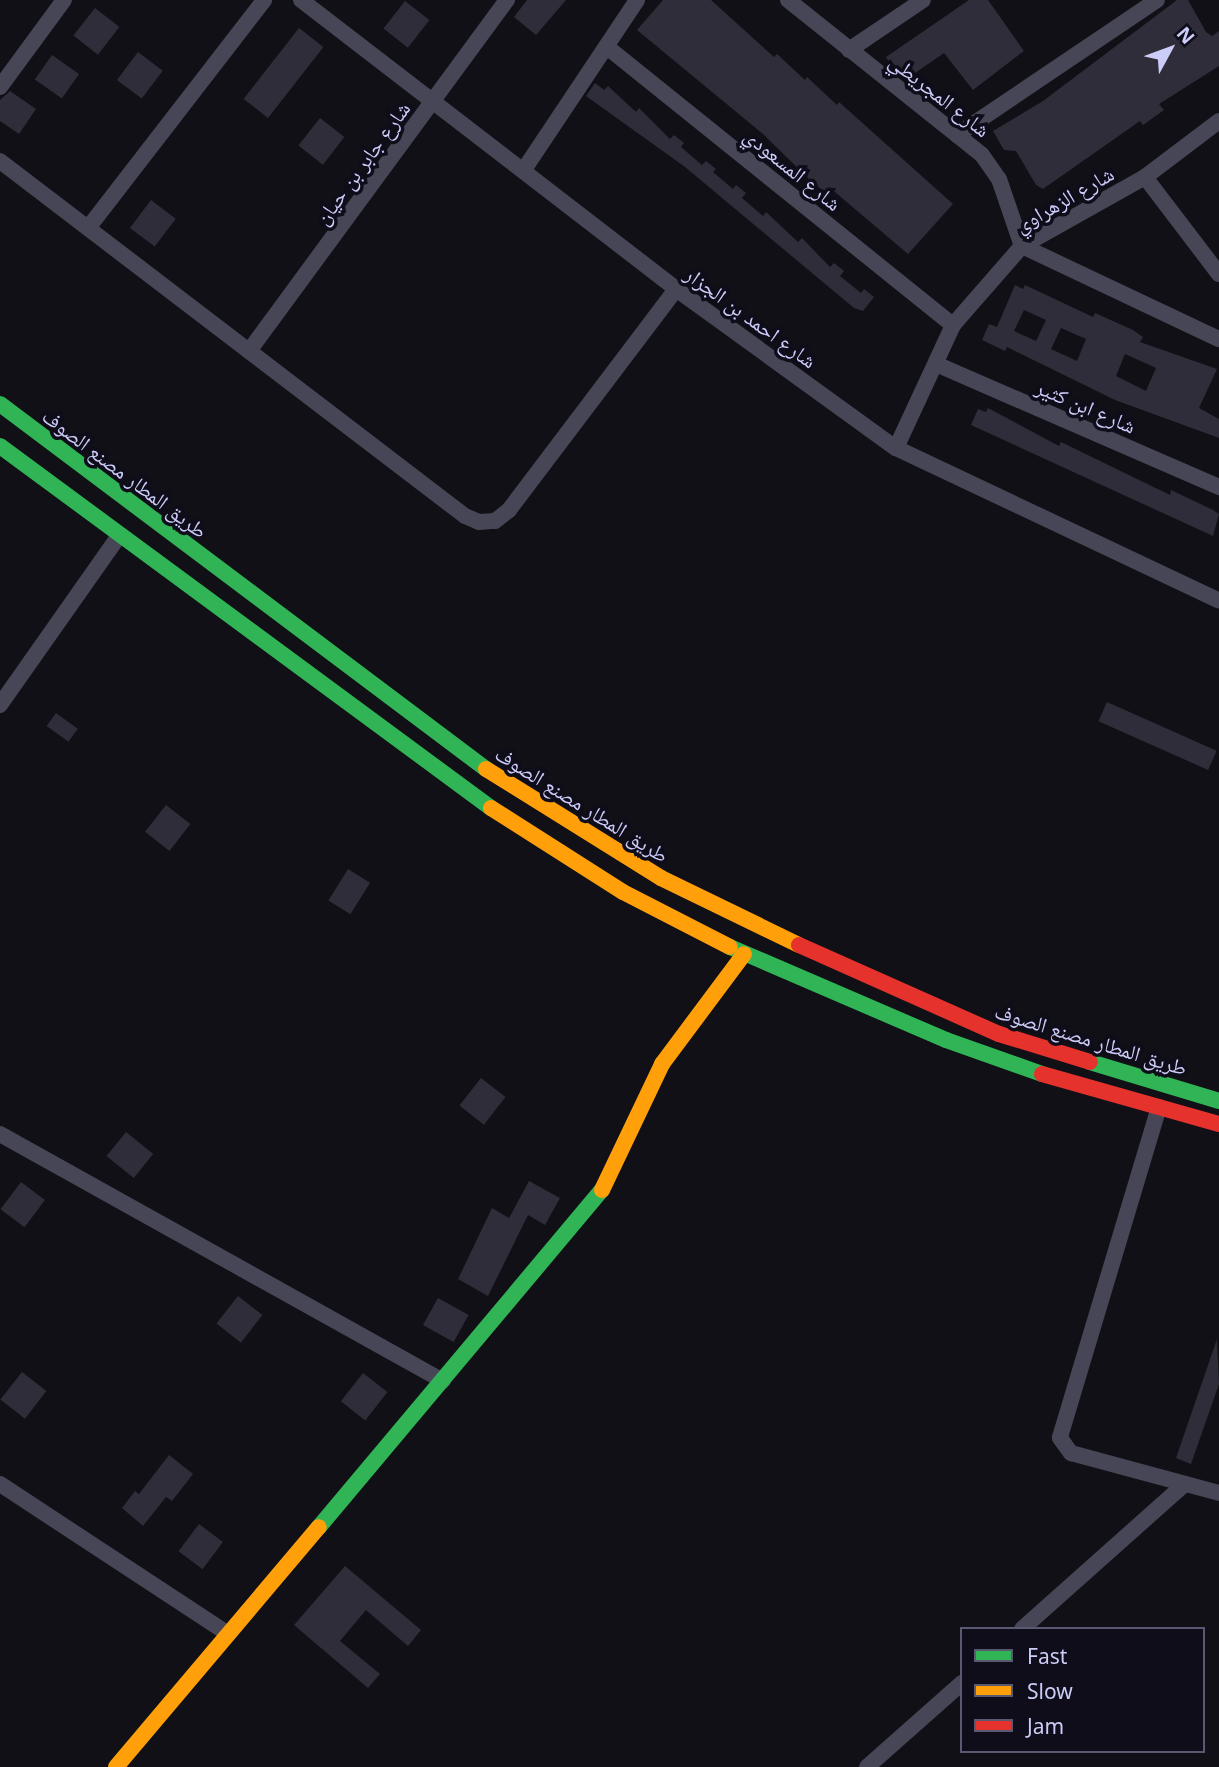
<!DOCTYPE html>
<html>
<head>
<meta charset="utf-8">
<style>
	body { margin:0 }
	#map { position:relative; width:1219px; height:1767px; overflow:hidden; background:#101016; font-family:"Noto Sans","Noto Naskh Arabic",sans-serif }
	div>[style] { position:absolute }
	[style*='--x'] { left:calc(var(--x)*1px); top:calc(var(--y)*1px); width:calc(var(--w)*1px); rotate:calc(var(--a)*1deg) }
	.building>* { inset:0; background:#2e2d39; transform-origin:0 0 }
	.street>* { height:16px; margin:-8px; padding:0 8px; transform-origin:8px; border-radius:8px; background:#464656 }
	.fast>* { height:16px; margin:-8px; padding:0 8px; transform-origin:8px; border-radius:8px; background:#30b455 }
	.slow>* { height:16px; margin:-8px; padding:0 8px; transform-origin:8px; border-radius:8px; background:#ff9f0a }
	.jam>* { height:16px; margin:-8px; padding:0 8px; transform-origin:8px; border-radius:8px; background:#e5322d }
	span { translate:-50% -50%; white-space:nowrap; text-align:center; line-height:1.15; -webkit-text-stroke:7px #0e0d19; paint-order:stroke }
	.street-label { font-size:21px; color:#ccccf8 }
	.legend { position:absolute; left:960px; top:1627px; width:245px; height:126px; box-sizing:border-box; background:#0e0d19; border:2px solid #5a5972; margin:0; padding:9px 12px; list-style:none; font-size:21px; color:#ccccf8 }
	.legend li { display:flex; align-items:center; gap:14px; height:35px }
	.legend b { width:35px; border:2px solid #5a5972 }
	.north { position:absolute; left:1135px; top:14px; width:70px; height:70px; -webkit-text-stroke:5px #0e0d19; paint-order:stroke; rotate:49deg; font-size:19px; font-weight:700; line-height:28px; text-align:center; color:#ccccf8 }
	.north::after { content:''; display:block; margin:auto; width:24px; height:32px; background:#ccccf8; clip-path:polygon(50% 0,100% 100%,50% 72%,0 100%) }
</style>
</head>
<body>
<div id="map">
	<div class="building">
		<div style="clip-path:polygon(527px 0,566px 0,536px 35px,514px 17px)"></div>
		<div style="clip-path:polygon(663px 0,711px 0,774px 57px,777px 54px,805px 80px,807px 77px,837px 105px,839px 102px,953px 204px,908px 254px,829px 187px,825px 192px,811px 181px,763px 134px,637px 30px)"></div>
		<div style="clip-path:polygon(969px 0,988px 0,1024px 51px,973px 90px,944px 53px,905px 80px,894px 71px,886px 57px)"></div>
		<div style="clip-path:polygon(1177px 0,1188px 0,1206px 32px,1212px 36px,1219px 31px,1219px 66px,1159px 104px,1164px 110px,1143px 125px,1140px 121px,1043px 189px,1036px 185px,1016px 151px,1004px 150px,993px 131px,1043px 101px)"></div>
		<div style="left:405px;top:1px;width:31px;height:35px;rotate:38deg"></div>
		<div style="left:95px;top:8px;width:31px;height:35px;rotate:38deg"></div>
		<div style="left:299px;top:28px;width:31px;height:90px;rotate:38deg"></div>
		<div style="left:138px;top:52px;width:31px;height:35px;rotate:37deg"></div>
		<div style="left:52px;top:55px;width:33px;height:30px;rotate:35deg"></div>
		<div style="clip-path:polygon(595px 83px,604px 90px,608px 86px,636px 112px,639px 108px,670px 139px,674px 135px,684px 143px,681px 147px,702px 165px,706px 161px,716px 169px,713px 172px,733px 189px,736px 185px,746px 193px,742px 198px,763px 216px,766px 212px,798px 242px,802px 238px,830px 267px,834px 263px,844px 271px,840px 276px,861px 293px,864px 289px,874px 297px,863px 311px,854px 308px,685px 167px,586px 96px)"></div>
		<div style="clip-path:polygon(10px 91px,36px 109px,19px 134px,0 121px,0 100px)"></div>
		<div style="left:320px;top:118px;width:31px;height:35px;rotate:38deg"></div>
		<div style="left:151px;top:200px;width:31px;height:35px;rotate:37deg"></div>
		<div style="clip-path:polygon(evenodd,1015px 285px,1023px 289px,1025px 285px,1093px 317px,1095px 313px,1133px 330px,1143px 337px,1140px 342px,1217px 369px,1199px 408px,1219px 419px,1219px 438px,1115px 400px,1007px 347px,1005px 351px,982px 340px,989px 324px,997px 327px,1015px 285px,1024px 310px,1046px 320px,1036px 341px,1014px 331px,1024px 310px,1015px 285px,1061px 328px,1086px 339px,1077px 361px,1051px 349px,1061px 328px,1015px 285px,1125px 354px,1156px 368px,1146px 391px,1116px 376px,1125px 354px)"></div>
		<div style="clip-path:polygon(988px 408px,1059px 446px,1061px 442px,1170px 495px,1171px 490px,1213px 510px,1219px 514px,1213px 536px,971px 425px,978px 409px,986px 412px)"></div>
		<div style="left:1107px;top:702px;width:120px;height:21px;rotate:24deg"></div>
		<div style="left:56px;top:713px;width:27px;height:16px;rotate:36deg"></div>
		<div style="left:166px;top:805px;width:31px;height:34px;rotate:38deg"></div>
		<div style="left:348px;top:869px;width:26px;height:37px;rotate:32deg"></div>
		<div style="left:481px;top:1078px;width:31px;height:35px;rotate:38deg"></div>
		<div style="left:126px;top:1132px;width:35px;height:31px;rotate:39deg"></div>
		<div style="clip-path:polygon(529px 1181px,560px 1198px,545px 1225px,528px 1215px,488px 1296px,458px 1279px,492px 1208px,509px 1218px)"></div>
		<div style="left:21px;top:1182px;width:30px;height:34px;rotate:37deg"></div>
		<div style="left:238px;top:1296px;width:31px;height:35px;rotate:38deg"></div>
		<div style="left:438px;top:1298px;width:35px;height:31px;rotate:29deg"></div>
		<div style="clip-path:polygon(1217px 1339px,1219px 1384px,1191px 1464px,1176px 1458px)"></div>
		<div style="left:22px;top:1372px;width:31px;height:35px;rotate:38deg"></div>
		<div style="left:363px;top:1373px;width:31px;height:36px;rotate:38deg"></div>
		<div style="clip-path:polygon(169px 1455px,193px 1474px,172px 1501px,166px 1497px,143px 1526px,122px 1508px,135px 1491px,139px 1494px)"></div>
		<div style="left:199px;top:1524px;width:30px;height:34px;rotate:37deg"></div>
		<div style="clip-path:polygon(345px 1566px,421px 1630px,408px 1646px,366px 1610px,340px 1641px,380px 1674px,368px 1688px,294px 1625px)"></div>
	</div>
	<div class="street">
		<div style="--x:301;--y:0;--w:473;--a:37.6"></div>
		<div style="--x:676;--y:289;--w:271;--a:35.9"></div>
		<div style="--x:896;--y:448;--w:357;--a:25.3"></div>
		<div style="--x:788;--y:0;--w:248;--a:38.6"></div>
		<div style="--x:982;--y:155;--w:29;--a:55"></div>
		<div style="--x:999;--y:179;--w:71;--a:71.1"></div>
		<div style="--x:1022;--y:246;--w:218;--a:25.3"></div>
		<div style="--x:607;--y:47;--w:444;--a:38.8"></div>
		<div style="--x:849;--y:50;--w:89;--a:-34"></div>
		<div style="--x:0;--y:87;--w:108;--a:-53.7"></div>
		<div style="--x:957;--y:135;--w:241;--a:-34"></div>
		<div style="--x:0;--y:161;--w:585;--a:37.36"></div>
		<div style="--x:465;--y:516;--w:15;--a:23"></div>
		<div style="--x:479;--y:522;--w:16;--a:-4"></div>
		<div style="--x:495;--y:521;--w:18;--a:-38"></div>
		<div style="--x:509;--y:510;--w:277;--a:-52.9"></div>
		<div style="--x:525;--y:168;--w:202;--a:-56.3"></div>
		<div style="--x:1145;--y:177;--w:122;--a:52.7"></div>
		<div style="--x:88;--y:228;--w:288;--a:-52.3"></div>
		<div style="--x:249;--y:351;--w:436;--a:-53.7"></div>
		<div style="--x:936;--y:364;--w:309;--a:23.5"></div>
		<div style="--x:896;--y:448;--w:136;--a:-65.1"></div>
		<div style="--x:953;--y:325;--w:105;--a:-48.9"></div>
		<div style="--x:1022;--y:246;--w:141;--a:-29.3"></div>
		<div style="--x:1145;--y:177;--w:93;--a:-37.1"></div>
		<div style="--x:0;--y:705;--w:205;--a:-54.9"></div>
		<div style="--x:1159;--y:1107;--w:345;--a:106.7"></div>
		<div style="--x:1060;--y:1438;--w:19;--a:54"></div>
		<div style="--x:1071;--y:1453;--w:153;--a:15.1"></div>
		<div style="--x:0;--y:1134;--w:507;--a:29.14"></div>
		<div style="--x:0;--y:1484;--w:273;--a:33.3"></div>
		<div style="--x:1022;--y:1629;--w:218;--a:-41.7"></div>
		<div style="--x:867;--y:1767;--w:127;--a:-41.5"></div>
	</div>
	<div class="fast">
		<div style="--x:0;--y:404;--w:608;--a:36.91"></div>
		<div style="--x:0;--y:446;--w:610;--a:36.4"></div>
		<div style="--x:730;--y:947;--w:235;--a:23.3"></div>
		<div style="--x:946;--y:1040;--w:102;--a:19.5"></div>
		<div style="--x:1090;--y:1062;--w:135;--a:16.8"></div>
		<div style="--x:319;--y:1527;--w:440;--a:-50"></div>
	</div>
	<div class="slow">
		<div style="--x:486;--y:769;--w:206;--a:31.9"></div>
		<div style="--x:661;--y:878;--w:153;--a:25.9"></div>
		<div style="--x:491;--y:808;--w:156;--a:32.5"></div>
		<div style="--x:623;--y:892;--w:120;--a:27.2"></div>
		<div style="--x:602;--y:1190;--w:140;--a:-64.5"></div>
		<div style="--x:662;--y:1064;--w:137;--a:-53.3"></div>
		<div style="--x:116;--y:1767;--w:314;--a:-49.8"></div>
	</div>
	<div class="jam">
		<div style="--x:799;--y:945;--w:219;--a:24"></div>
		<div style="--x:999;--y:1034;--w:95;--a:17.1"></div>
		<div style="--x:1042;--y:1074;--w:184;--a:15.8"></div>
	</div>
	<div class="street-label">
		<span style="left:940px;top:95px;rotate:38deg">شارع المجريطي</span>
		<span style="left:362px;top:163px;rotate:-54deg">شارع جابر بن حيان</span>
		<span style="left:793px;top:169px;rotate:39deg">شارع المسعودي</span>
		<span style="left:1064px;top:199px;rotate:-30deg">شارع الزهراوي</span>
		<span style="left:751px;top:317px;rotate:36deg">شارع احمد بن الجزار</span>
		<span style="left:1086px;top:406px;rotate:23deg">شارع ابن كثير</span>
		<span style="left:125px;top:473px;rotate:37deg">طريق المطار مصنع الصوف</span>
		<span style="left:582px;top:804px;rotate:32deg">طريق المطار مصنع الصوف</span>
		<span style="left:1091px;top:1039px;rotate:17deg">طريق المطار مصنع الصوف</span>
	</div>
	<ul class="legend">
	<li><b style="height:9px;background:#30b455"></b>Fast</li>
	<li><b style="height:9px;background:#ff9f0a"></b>Slow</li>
	<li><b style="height:9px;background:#e5322d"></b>Jam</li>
	</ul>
	<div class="north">N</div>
</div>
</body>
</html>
